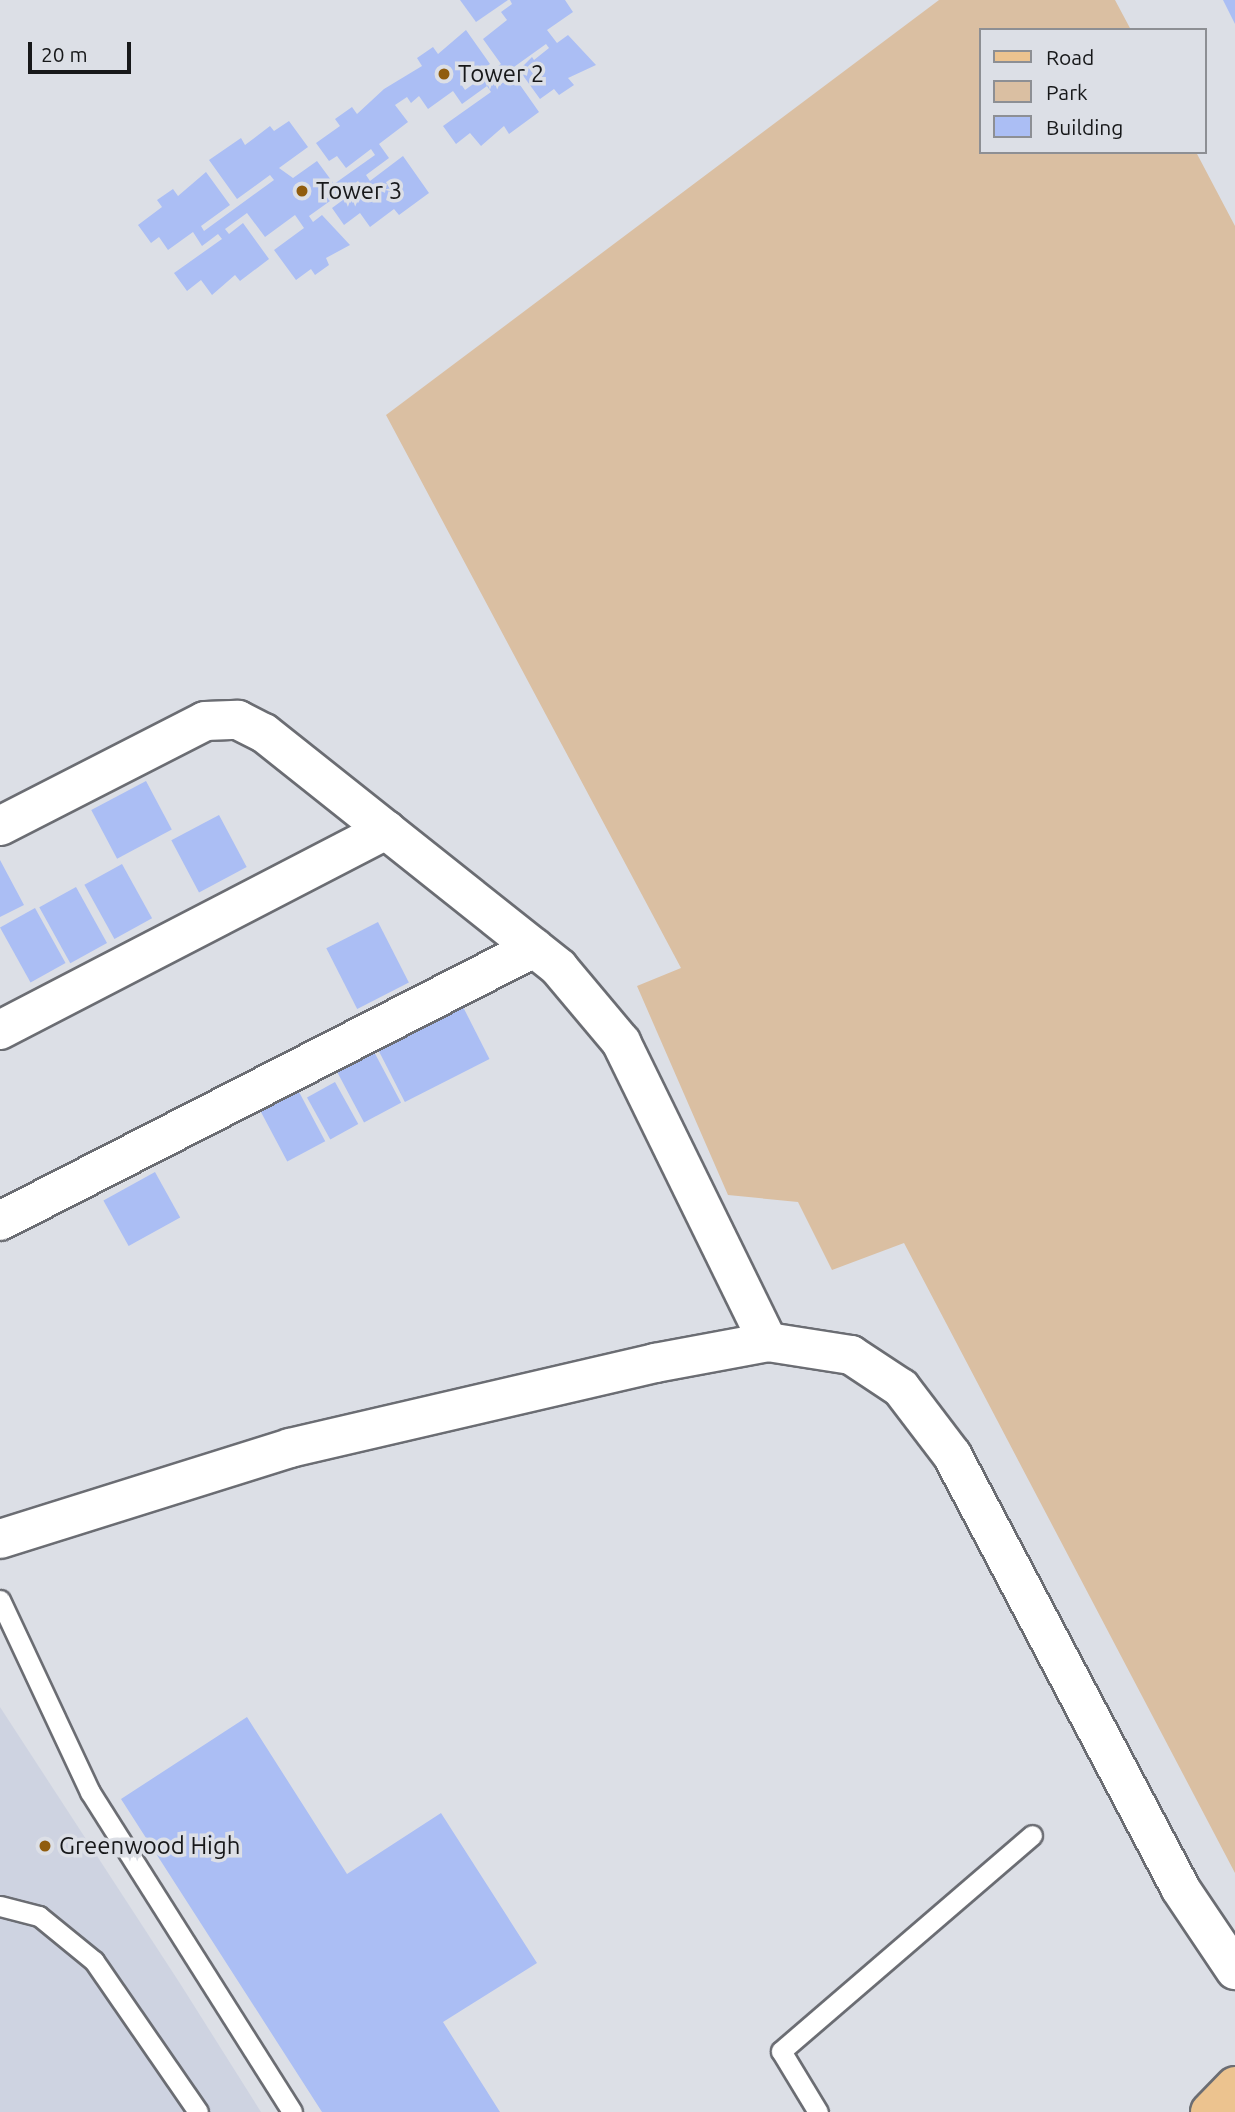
<!DOCTYPE html>
<html>
<head>
<meta charset="utf-8">
<style>
	body { margin:0 }
	#map { position:relative; width:1235px; height:2112px; overflow:hidden; background:#dcdfe6; font-family:Ubuntu,sans-serif }
	div>[style] { position:absolute }
	[style*='--x'] { left:calc(var(--x)*1px); top:calc(var(--y)*1px); width:calc(var(--w)*1px); rotate:calc(var(--a)*1deg) }
	.built>* { inset:0; background:#ced3e1 }
	.green>* { inset:0; background:#dabfa2 }
	.building>* { inset:0; background:#abbef4; transform-origin:0 0 }
	.roads { filter:drop-shadow(2px 0 #6b6d73) drop-shadow(-2px 0 #6b6d73) drop-shadow(0 2px #6b6d73) drop-shadow(0 -2px #6b6d73) }
	.lane>* { height:19px; margin:-9.5px; padding:0 9.5px; transform-origin:9.5px; border-radius:9.5px; background:#fff }
	.street>* { height:38px; margin:-19px; padding:0 19px; transform-origin:19px; border-radius:19px; background:#fff }
	.secondary>* { height:38px; margin:-19px; padding:0 19px; transform-origin:19px; border-radius:19px; background:#fff }
	.primary>* { height:38px; margin:-19px; padding:0 19px; transform-origin:19px; border-radius:19px; background:#ecc38f }
	.dots>* { width:19px; height:19px; translate:-50% -50%; box-sizing:border-box; border:4px solid #dcdfe6; border-radius:50% }
	span { translate:-50% -50%; white-space:nowrap; text-align:center; line-height:1.15; -webkit-text-stroke:7px #dcdfe6; paint-order:stroke }
	.poi-label { font-size:24px; color:#17181a }
	.left { translate:0 -50%; text-align:left }
	.legend { position:absolute; left:979px; top:28px; width:228px; height:126px; box-sizing:border-box; background:#dcdfe6; border:2px solid #8d8f94; margin:0; padding:9px 12px; list-style:none; font-size:21px; color:#17181a }
	.legend li { display:flex; align-items:center; gap:14px; height:35px }
	.legend b { width:35px; border:2px solid #8d8f94 }
	.scale { position:absolute; left:28px; top:42px; width:103px; height:32px; box-sizing:border-box; border:4px solid #17181a; border-top:0; padding-left:9px; font-size:21px; line-height:24px; white-space:nowrap; color:#17181a; -webkit-text-stroke:5px #dcdfe6; paint-order:stroke }
</style>
</head>
<body>
<div id="map">
	<div class="built">
		<div style="clip-path:polygon(0 1707px,181px 1985px,261px 2112px,0 2112px)"></div>
	</div>
	<div class="green">
		<div style="clip-path:polygon(939px 0,1115px 0,1131px 30px,981px 30px,981px 152px,1196px 152px,1235px 226px,1235px 1873px,904px 1243px,832px 1270px,798px 1202px,728px 1195px,637px 986px,681px 968px,386px 415px)"></div>
	</div>
	<div class="building">
		<div style="clip-path:polygon(460px 0,508px 0,476px 22px)"></div>
		<div style="clip-path:polygon(510px 0,565px 0,573px 12px,547px 30px,557px 43px,568px 35px,596px 65px,568px 78px,574px 85px,559px 95px,554px 89px,540px 99px,519px 70px,532px 57px,534px 60px,549px 48px,546px 44px,493px 82px,497px 87px,513px 75px,539px 112px,509px 134px,504px 126px,481px 146px,470px 133px,456px 144px,443px 126px,491px 92px,487px 86px,462px 104px,453px 91px,428px 109px,419px 96px,411px 103px,407px 97px,395px 105px,408px 122px,379px 144px,389px 158px,366px 175px,370px 181px,403px 156px,429px 193px,399px 215px,394px 209px,370px 227px,360px 213px,344px 225px,332px 208px,362px 186px,358px 181px,309px 216px,313px 222px,322px 215px,350px 245px,326px 258px,329px 265px,315px 275px,311px 269px,296px 280px,274px 250px,304px 228px,295px 215px,265px 237px,247px 213px,225px 229px,229px 234px,243px 223px,269px 259px,240px 281px,235px 275px,212px 295px,201px 280px,187px 291px,174px 273px,222px 239px,218px 234px,202px 246px,193px 232px,168px 250px,159px 237px,151px 243px,138px 225px,162px 207px,157px 200px,173px 189px,178px 196px,206px 172px,230px 205px,201px 226px,204px 231px,274px 180px,270px 175px,237px 199px,209px 160px,241px 138px,245px 145px,270px 126px,274px 131px,289px 121px,308px 147px,279px 168px,293px 178px,317px 161px,334px 184px,375px 155px,371px 149px,346px 168px,337px 156px,329px 161px,316px 143px,340px 126px,335px 119px,352px 107px,357px 114px,384px 89px,422px 66px,417px 58px,433px 47px,438px 54px,466px 30px,490px 64px,461px 84px,465px 90px,501px 64px,483px 39px,507px 20px,501px 12px,512px 4px)"></div>
		<div style="clip-path:polygon(1223px 0,1235px 0,1235px 24px)"></div>
		<div style="left:146px;top:781px;width:55px;height:62px;rotate:62deg"></div>
		<div style="left:219px;top:815px;width:59px;height:54px;rotate:62deg"></div>
		<div style="clip-path:polygon(0 860px,24px 905px,0 917px)"></div>
		<div style="left:122px;top:864px;width:62px;height:43px;rotate:61deg"></div>
		<div style="left:76px;top:887px;width:64px;height:42px;rotate:61deg"></div>
		<div style="left:35px;top:908px;width:63px;height:40px;rotate:61deg"></div>
		<div style="left:378px;top:922px;width:68px;height:58px;rotate:63deg"></div>
		<div style="left:460px;top:1001px;width:65px;height:95px;rotate:63deg"></div>
		<div style="left:372px;top:1048px;width:62px;height:42px;rotate:62deg"></div>
		<div style="left:335px;top:1082px;width:48px;height:32px;rotate:61deg"></div>
		<div style="left:298px;top:1090px;width:58px;height:43px;rotate:62deg"></div>
		<div style="left:155px;top:1172px;width:52px;height:59px;rotate:61deg"></div>
		<div style="clip-path:polygon(247px 1717px,347px 1874px,441px 1813px,537px 1963px,443px 2022px,500px 2112px,322px 2112px,121px 1799px)"></div>
	</div>
	<div class="roads">
		<div class="lane">
			<div style="--x:0;--y:1600;--w:212;--a:64.9"></div>
			<div style="--x:90;--y:1792;--w:378;--a:57.7"></div>
			<div style="--x:0;--y:1906;--w:40;--a:14.4"></div>
			<div style="--x:39;--y:1916;--w:71;--a:39.3"></div>
			<div style="--x:94;--y:1961;--w:183;--a:55.4"></div>
			<div style="--x:818;--y:2112;--w:71;--a:-121.2"></div>
			<div style="--x:781;--y:2051;--w:331;--a:-40.7"></div>
		</div>
		<div class="street">
			<div style="--x:0;--y:826;--w:230;--a:-27.1"></div>
			<div style="--x:205;--y:721;--w:33;--a:-2"></div>
			<div style="--x:238;--y:720;--w:29;--a:27"></div>
			<div style="--x:264;--y:733;--w:377;--a:38.5"></div>
			<div style="--x:559;--y:968;--w:97;--a:50"></div>
			<div style="--x:621;--y:1042;--w:334;--a:63.9"></div>
			<div style="--x:0;--y:1030;--w:435;--a:-27.4"></div>
			<div style="--x:0;--y:1221;--w:600;--a:-27.08"></div>
		</div>
		<div class="secondary">
			<div style="--x:0;--y:1539;--w:304;--a:-17.4"></div>
			<div style="--x:290;--y:1448;--w:375;--a:-13.1"></div>
			<div style="--x:655;--y:1363;--w:115;--a:-10.5"></div>
			<div style="--x:768;--y:1342;--w:84;--a:8.9"></div>
			<div style="--x:851;--y:1355;--w:60;--a:33.4"></div>
			<div style="--x:901;--y:1388;--w:84;--a:52.7"></div>
			<div style="--x:952;--y:1455;--w:489;--a:62.2"></div>
			<div style="--x:1180;--y:1888;--w:99;--a:56.1"></div>
		</div>
		<div class="primary">
			<div style="--x:1210;--y:2112;--w:36;--a:-46"></div>
		</div>
	</div>
	<div class="dots">
		<div style="left:444px;top:74px;background:#905c0e"></div>
		<div style="left:302px;top:191px;background:#905c0e"></div>
		<div style="left:45px;top:1846px;background:#905c0e"></div>
	</div>
	<div class="poi-label">
		<span class="left" style="left:458px;top:74px">Tower 2</span>
		<span class="left" style="left:316px;top:191px">Tower 3</span>
		<span class="left" style="left:59px;top:1846px">Greenwood High</span>
	</div>
	<ul class="legend">
	<li><b style="height:9px;background:#ecc38f"></b>Road</li>
	<li><b style="height:19px;background:#dabfa2"></b>Park</li>
	<li><b style="height:19px;background:#abbef4"></b>Building</li>
	</ul>
	<div class="scale">20 m</div>
</div>
</body>
</html>
